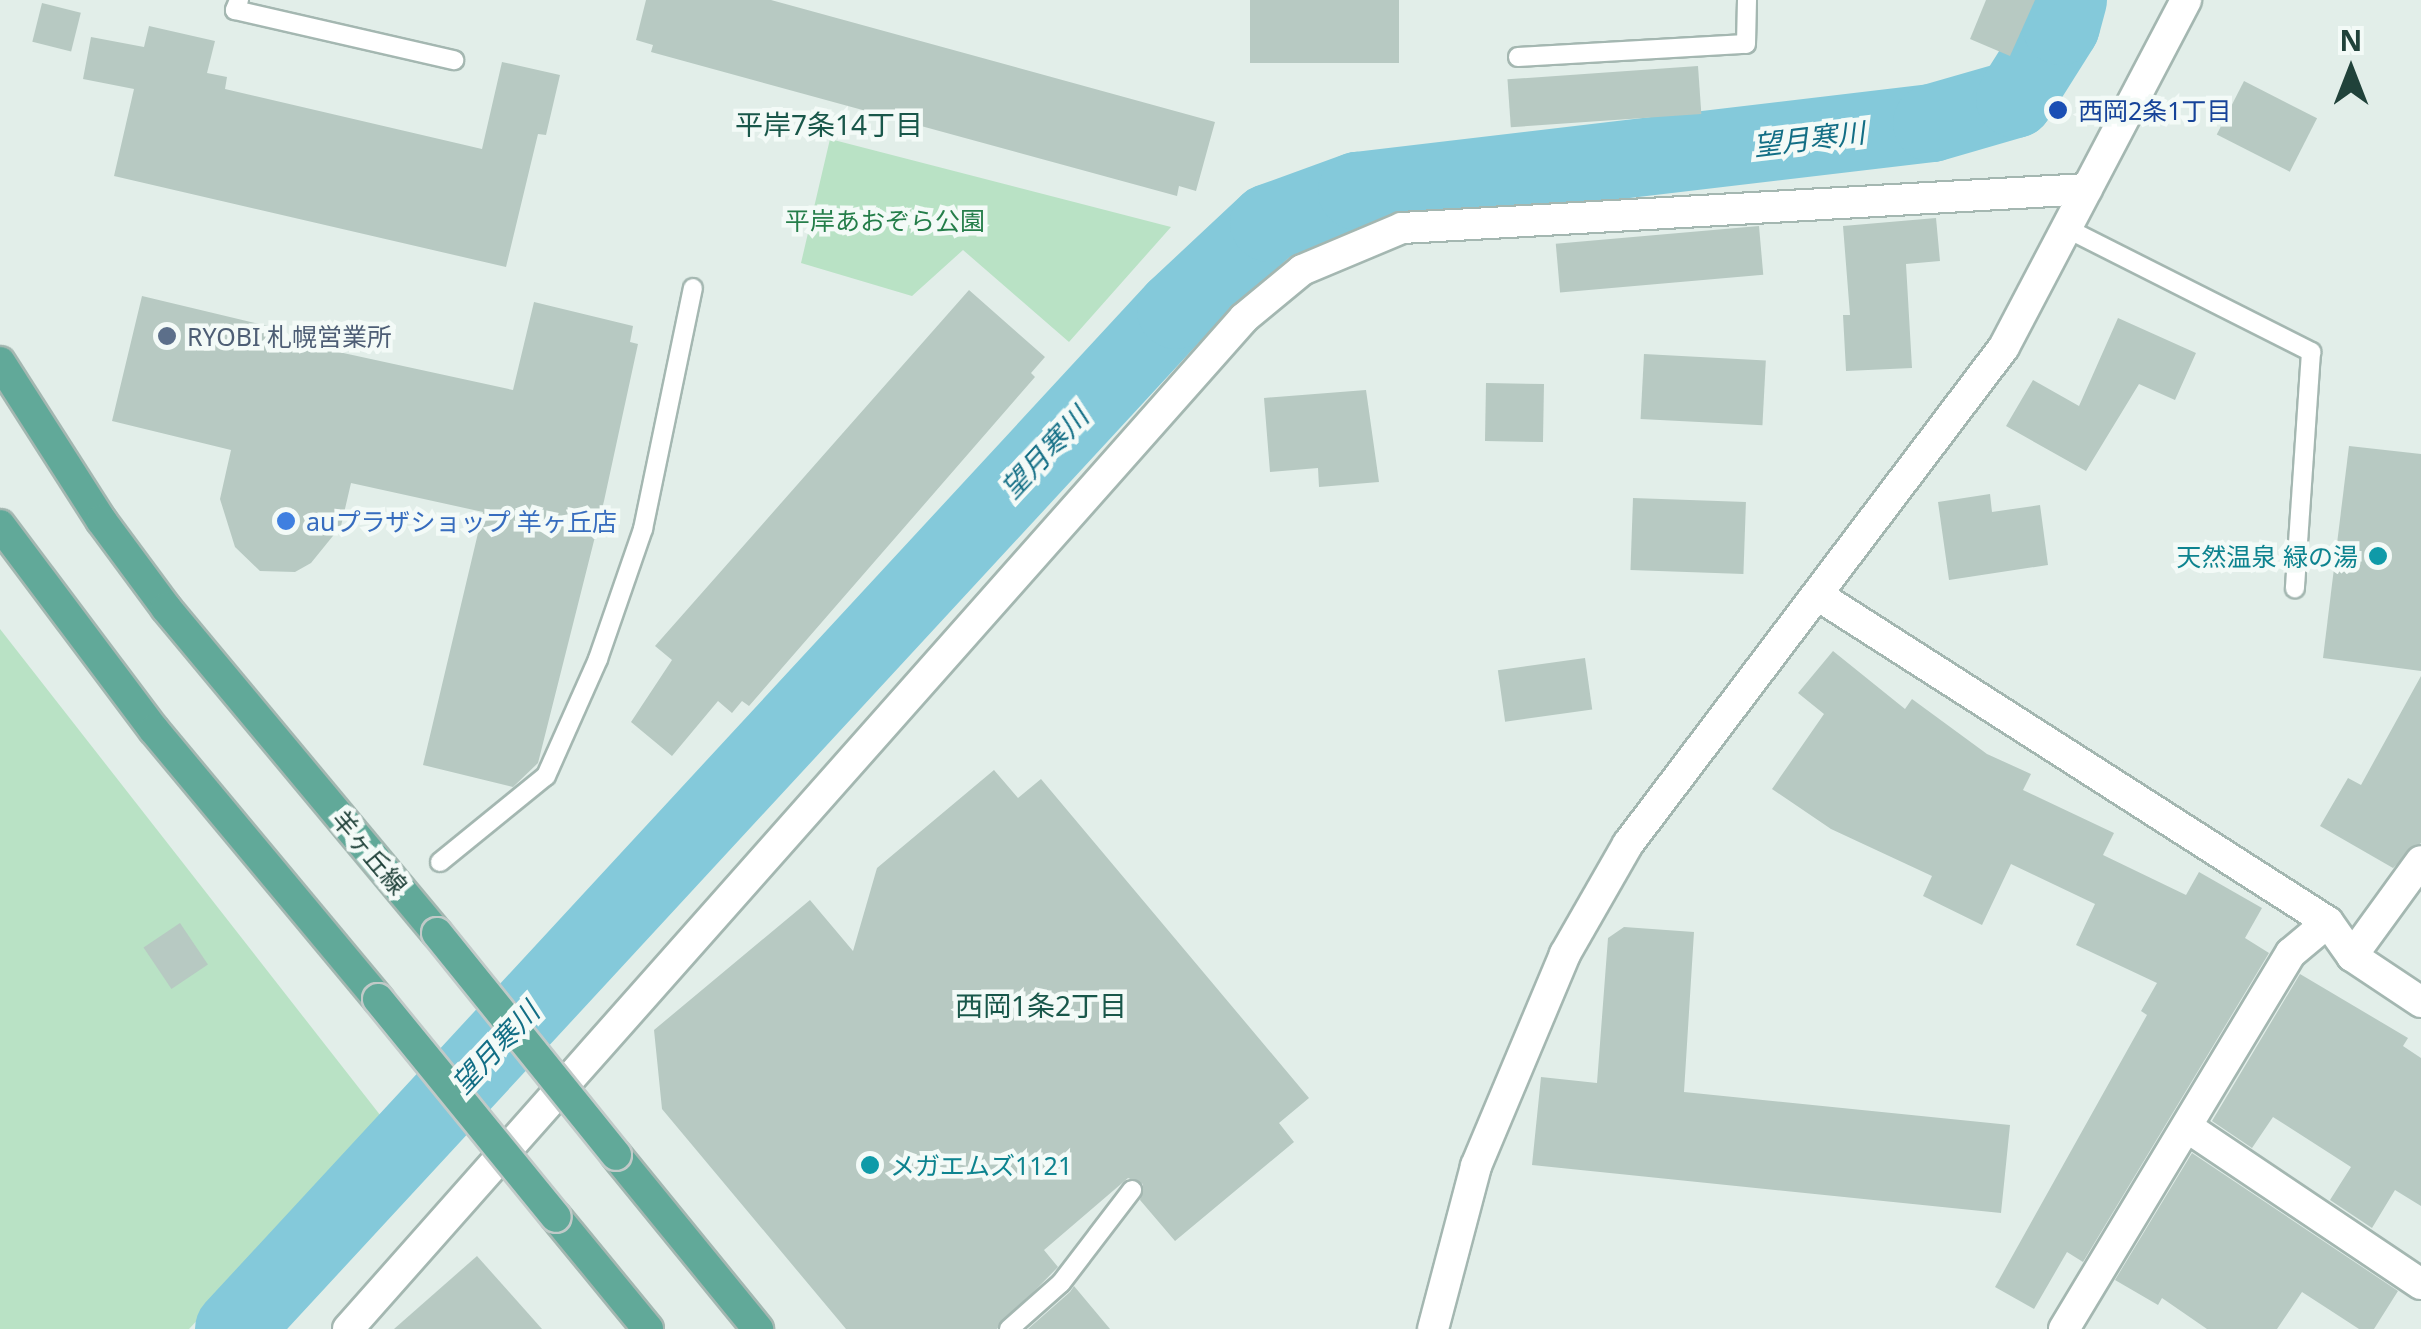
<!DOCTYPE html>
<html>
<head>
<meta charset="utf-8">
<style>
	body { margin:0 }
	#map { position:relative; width:2421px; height:1329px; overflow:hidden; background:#e2eee9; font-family:"Noto Sans","Noto Sans JP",sans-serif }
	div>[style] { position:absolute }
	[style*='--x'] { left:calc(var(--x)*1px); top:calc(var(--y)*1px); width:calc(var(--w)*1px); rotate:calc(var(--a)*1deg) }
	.green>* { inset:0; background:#b9e2c5 }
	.river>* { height:78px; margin:-39px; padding:0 39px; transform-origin:39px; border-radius:39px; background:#84c9da }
	.building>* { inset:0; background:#b7c9c2; transform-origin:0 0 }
	.roads { filter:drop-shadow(2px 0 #a4b7b1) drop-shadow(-2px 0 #a4b7b1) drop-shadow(0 2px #a4b7b1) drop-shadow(0 -2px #a4b7b1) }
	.service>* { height:18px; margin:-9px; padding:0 9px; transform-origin:9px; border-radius:9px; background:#fff }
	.minor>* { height:30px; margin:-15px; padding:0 15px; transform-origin:15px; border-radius:15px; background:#fff }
	.tertiary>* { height:30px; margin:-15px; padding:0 15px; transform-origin:15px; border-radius:15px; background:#fff }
	.primary>* { height:30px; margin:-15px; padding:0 15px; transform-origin:15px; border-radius:15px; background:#61a999 }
	.bridges { filter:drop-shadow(2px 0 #c1cac8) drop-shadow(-2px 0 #c1cac8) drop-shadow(0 2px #c1cac8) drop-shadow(0 -2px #c1cac8) }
	.primary-bridge>* { height:30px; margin:-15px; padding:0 15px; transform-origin:15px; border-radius:15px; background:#61a999 }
	.dots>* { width:28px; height:28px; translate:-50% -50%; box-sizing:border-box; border:5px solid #f3faf7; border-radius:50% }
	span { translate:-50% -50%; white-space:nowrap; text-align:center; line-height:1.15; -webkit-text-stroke:9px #f3faf7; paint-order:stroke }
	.transit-label { font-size:25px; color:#164399 }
	.left { translate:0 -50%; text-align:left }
	.park-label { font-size:25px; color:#257e4a }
	.service-label { font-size:25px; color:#4e5e75 }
	.shop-label { font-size:25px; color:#366cbe }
	.culture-label { font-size:25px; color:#0d838f }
	.right { translate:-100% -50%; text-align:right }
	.street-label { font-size:25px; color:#20423a }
	.neighbourhood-label { font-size:28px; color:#19574a }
	.water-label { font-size:28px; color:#126e85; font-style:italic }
	.north { position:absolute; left:2301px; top:20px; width:100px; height:100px; -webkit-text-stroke:8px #f3faf7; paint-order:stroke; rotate:0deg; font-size:28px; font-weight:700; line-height:40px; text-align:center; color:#20423a }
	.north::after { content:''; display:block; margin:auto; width:35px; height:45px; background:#20423a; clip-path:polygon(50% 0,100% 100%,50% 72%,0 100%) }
</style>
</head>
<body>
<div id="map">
	<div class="green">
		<div style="clip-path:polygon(830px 139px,1171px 227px,1069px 342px,963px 250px,912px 296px,801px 263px)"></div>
		<div style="clip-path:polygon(0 629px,384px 1120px,189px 1329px,0 1329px)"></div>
	</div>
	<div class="river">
		<div style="--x:234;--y:1329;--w:1388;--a:-47.25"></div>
		<div style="--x:1176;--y:310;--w:127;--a:-43.1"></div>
		<div style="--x:1269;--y:223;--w:94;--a:-20"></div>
		<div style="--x:1357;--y:191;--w:579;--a:-6.74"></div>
		<div style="--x:1932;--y:123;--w:86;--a:-16.1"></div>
		<div style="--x:2015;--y:99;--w:86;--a:-57.8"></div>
		<div style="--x:2061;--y:26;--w:27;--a:-75"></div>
	</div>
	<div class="building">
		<div style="clip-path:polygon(646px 0,771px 0,1215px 122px,1196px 191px,1179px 186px,1177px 196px,651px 52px,653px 45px,636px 40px)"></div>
		<div style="left:1250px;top:0;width:149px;height:63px"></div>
		<div style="clip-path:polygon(1986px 0,2035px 0,2010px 56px,1970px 39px)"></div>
		<div style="left:42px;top:3px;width:40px;height:40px;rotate:14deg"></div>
		<div style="clip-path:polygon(149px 26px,215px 41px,207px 73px,227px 77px,225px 89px,482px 149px,502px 62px,560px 75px,546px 135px,538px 134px,506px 267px,114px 176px,134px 89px,83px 79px,91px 37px,144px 47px)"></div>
		<div style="left:1698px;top:66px;width:48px;height:191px;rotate:86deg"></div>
		<div style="left:2244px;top:81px;width:82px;height:60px;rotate:27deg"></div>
		<div style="clip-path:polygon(1936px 218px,1940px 261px,1906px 264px,1912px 368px,1846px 371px,1843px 315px,1850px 315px,1843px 226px)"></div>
		<div style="left:1759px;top:226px;width:49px;height:204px;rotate:85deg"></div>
		<div style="clip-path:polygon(969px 290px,1045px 357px,1031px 373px,1035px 377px,749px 706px,742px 701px,732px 713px,718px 701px,672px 756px,631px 722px,672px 660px,655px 646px)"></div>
		<div style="clip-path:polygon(142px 296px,268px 326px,265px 336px,513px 390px,534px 302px,633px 326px,630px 342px,638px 344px,604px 501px,538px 763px,513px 787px,423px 765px,483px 512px,351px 483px,341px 526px,311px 563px,295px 572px,260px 571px,235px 547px,220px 499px,231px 450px,112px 421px)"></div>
		<div style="clip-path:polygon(2118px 318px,2196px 353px,2175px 400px,2139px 384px,2086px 471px,2006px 426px,2033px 380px,2079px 406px)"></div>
		<div style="left:1644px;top:354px;width:122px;height:65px;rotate:3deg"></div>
		<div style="left:1486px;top:383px;width:58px;height:58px;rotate:1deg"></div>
		<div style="clip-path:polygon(1366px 390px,1379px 482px,1319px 487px,1318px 468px,1270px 472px,1264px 398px)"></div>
		<div style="clip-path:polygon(2349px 446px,2421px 454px,2421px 671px,2323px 658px)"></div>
		<div style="clip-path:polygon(1990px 494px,1992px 512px,2040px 505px,2048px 565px,1949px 580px,1938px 502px)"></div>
		<div style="left:1633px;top:498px;width:113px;height:72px;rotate:2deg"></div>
		<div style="clip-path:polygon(1833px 651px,1905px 709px,1912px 699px,1987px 754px,2031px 774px,2023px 790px,2114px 833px,2103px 855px,2186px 895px,2199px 872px,2262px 908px,2245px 938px,2269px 953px,2083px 1262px,2067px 1252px,2034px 1309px,1995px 1287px,2147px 1015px,2141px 1011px,2157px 983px,2076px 945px,2095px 904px,2011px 864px,1982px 925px,1923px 896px,1932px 876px,1831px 829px,1772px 789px,1824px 714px,1798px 693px)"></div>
		<div style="left:1585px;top:658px;width:52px;height:88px;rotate:82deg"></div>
		<div style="clip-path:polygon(2421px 676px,2421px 843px,2393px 868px,2320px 826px,2348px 778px,2361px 785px)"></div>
		<div style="clip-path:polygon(994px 770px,1018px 798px,1041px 779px,1309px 1098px,1279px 1123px,1294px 1142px,1175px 1241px,1140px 1200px,1143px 1184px,1128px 1178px,1044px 1250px,1058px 1267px,997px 1329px,846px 1329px,662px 1109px,654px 1030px,810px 900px,853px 951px,877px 868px)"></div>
		<div style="left:180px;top:923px;width:50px;height:44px;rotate:56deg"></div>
		<div style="clip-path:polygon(1624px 927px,1694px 932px,1684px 1092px,2010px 1125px,2001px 1213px,1532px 1165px,1541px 1077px,1597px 1083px,1608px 938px)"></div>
		<div style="clip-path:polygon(2300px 974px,2408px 1038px,2403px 1046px,2421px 1058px,2421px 1206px,2395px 1190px,2372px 1228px,2330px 1200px,2351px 1167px,2273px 1117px,2252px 1148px,2212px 1121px)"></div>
		<div style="clip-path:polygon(2192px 1153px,2398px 1291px,2374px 1329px,2359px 1329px,2302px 1292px,2277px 1329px,2207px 1329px,2162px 1298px,2158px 1305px,2115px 1280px)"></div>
		<div style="clip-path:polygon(477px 1256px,542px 1329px,394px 1329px)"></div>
		<div style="clip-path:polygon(1074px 1286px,1110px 1329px,1028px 1329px,1070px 1292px)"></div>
	</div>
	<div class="roads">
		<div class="service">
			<div style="--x:239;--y:0;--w:11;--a:112"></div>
			<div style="--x:235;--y:10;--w:225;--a:12.9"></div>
			<div style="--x:1518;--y:57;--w:228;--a:-3.3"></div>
			<div style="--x:1746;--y:44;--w:44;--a:-88.7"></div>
			<div style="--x:2066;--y:228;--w:275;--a:26.8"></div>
			<div style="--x:2311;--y:352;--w:237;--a:93.9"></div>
			<div style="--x:440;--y:862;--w:136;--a:-39.1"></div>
			<div style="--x:546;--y:776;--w:128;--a:-66"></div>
			<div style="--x:598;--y:659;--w:138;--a:-70.9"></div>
			<div style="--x:643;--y:529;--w:246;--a:-78.3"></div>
			<div style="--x:1009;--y:1329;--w:69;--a:-41.5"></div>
			<div style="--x:1061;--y:1283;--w:117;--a:-52.6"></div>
		</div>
		<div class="minor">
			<div style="--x:1819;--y:596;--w:604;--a:32.64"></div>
			<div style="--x:2328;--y:922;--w:42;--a:54.8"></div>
			<div style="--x:2352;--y:956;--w:83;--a:33.7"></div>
			<div style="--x:2352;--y:956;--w:117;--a:-54"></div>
			<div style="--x:2190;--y:1129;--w:278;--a:33.9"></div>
			<div style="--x:348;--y:1329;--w:1351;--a:-48.45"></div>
			<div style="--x:1244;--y:318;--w:75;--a:-39.6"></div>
			<div style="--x:1302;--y:270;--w:108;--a:-22.8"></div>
			<div style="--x:1402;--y:228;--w:686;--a:-3.26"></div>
			<div style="--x:2064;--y:1329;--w:439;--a:-58.9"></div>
			<div style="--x:2291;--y:953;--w:48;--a:-40"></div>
		</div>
		<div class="tertiary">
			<div style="--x:1433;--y:1329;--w:169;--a:-75.2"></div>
			<div style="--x:1476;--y:1166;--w:230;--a:-67.2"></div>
			<div style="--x:1565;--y:954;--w:127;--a:-60.2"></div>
			<div style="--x:1628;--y:844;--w:623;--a:-52.89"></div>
			<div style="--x:2004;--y:347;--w:392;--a:-62.3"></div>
		</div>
		<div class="primary">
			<div style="--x:0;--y:362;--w:188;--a:57.4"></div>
			<div style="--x:101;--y:520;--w:109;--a:53.5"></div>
			<div style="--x:166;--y:608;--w:423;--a:50.2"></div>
			<div style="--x:0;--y:525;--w:256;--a:53.1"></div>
			<div style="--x:154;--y:730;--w:350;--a:50.2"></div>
			<div style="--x:616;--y:1155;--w:225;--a:50.8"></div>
			<div style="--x:556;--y:1217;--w:145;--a:50.6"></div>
		</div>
	</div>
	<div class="bridges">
		<div class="primary-bridge">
			<div style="--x:437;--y:933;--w:285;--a:51.1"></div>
			<div style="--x:378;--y:999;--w:281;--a:50.8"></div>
		</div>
	</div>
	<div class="dots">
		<div style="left:2058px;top:110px;background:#1a4fb4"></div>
		<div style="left:167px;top:336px;background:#5c6f8a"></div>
		<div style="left:286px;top:521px;background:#3f7fe0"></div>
		<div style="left:2378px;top:556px;background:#0f9aa8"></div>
		<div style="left:870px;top:1165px;background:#0f9aa8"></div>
	</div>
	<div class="transit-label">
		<span class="left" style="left:2078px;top:110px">西岡2条1丁目</span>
	</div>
	<div class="park-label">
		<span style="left:885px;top:220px">平岸あおぞら公園</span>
	</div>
	<div class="service-label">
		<span class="left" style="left:187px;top:336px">RYOBI 札幌営業所</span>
	</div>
	<div class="shop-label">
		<span class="left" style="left:306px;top:521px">auプラザショップ 羊ヶ丘店</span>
	</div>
	<div class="culture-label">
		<span class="right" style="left:2358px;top:556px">天然温泉 緑の湯</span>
		<span class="left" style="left:890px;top:1165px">メガエムズ1121</span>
	</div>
	<div class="street-label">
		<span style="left:370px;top:852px;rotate:50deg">羊ヶ丘線</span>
	</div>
	<div class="neighbourhood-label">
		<span style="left:829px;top:124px">平岸7条14丁目</span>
		<span style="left:1041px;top:1005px">西岡1条2丁目</span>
	</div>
	<div class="water-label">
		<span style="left:1809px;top:138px;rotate:-7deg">望月寒川</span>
		<span style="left:1044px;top:452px;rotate:-47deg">望月寒川</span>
		<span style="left:495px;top:1047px;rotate:-47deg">望月寒川</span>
	</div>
	<div class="north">N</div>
</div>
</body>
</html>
